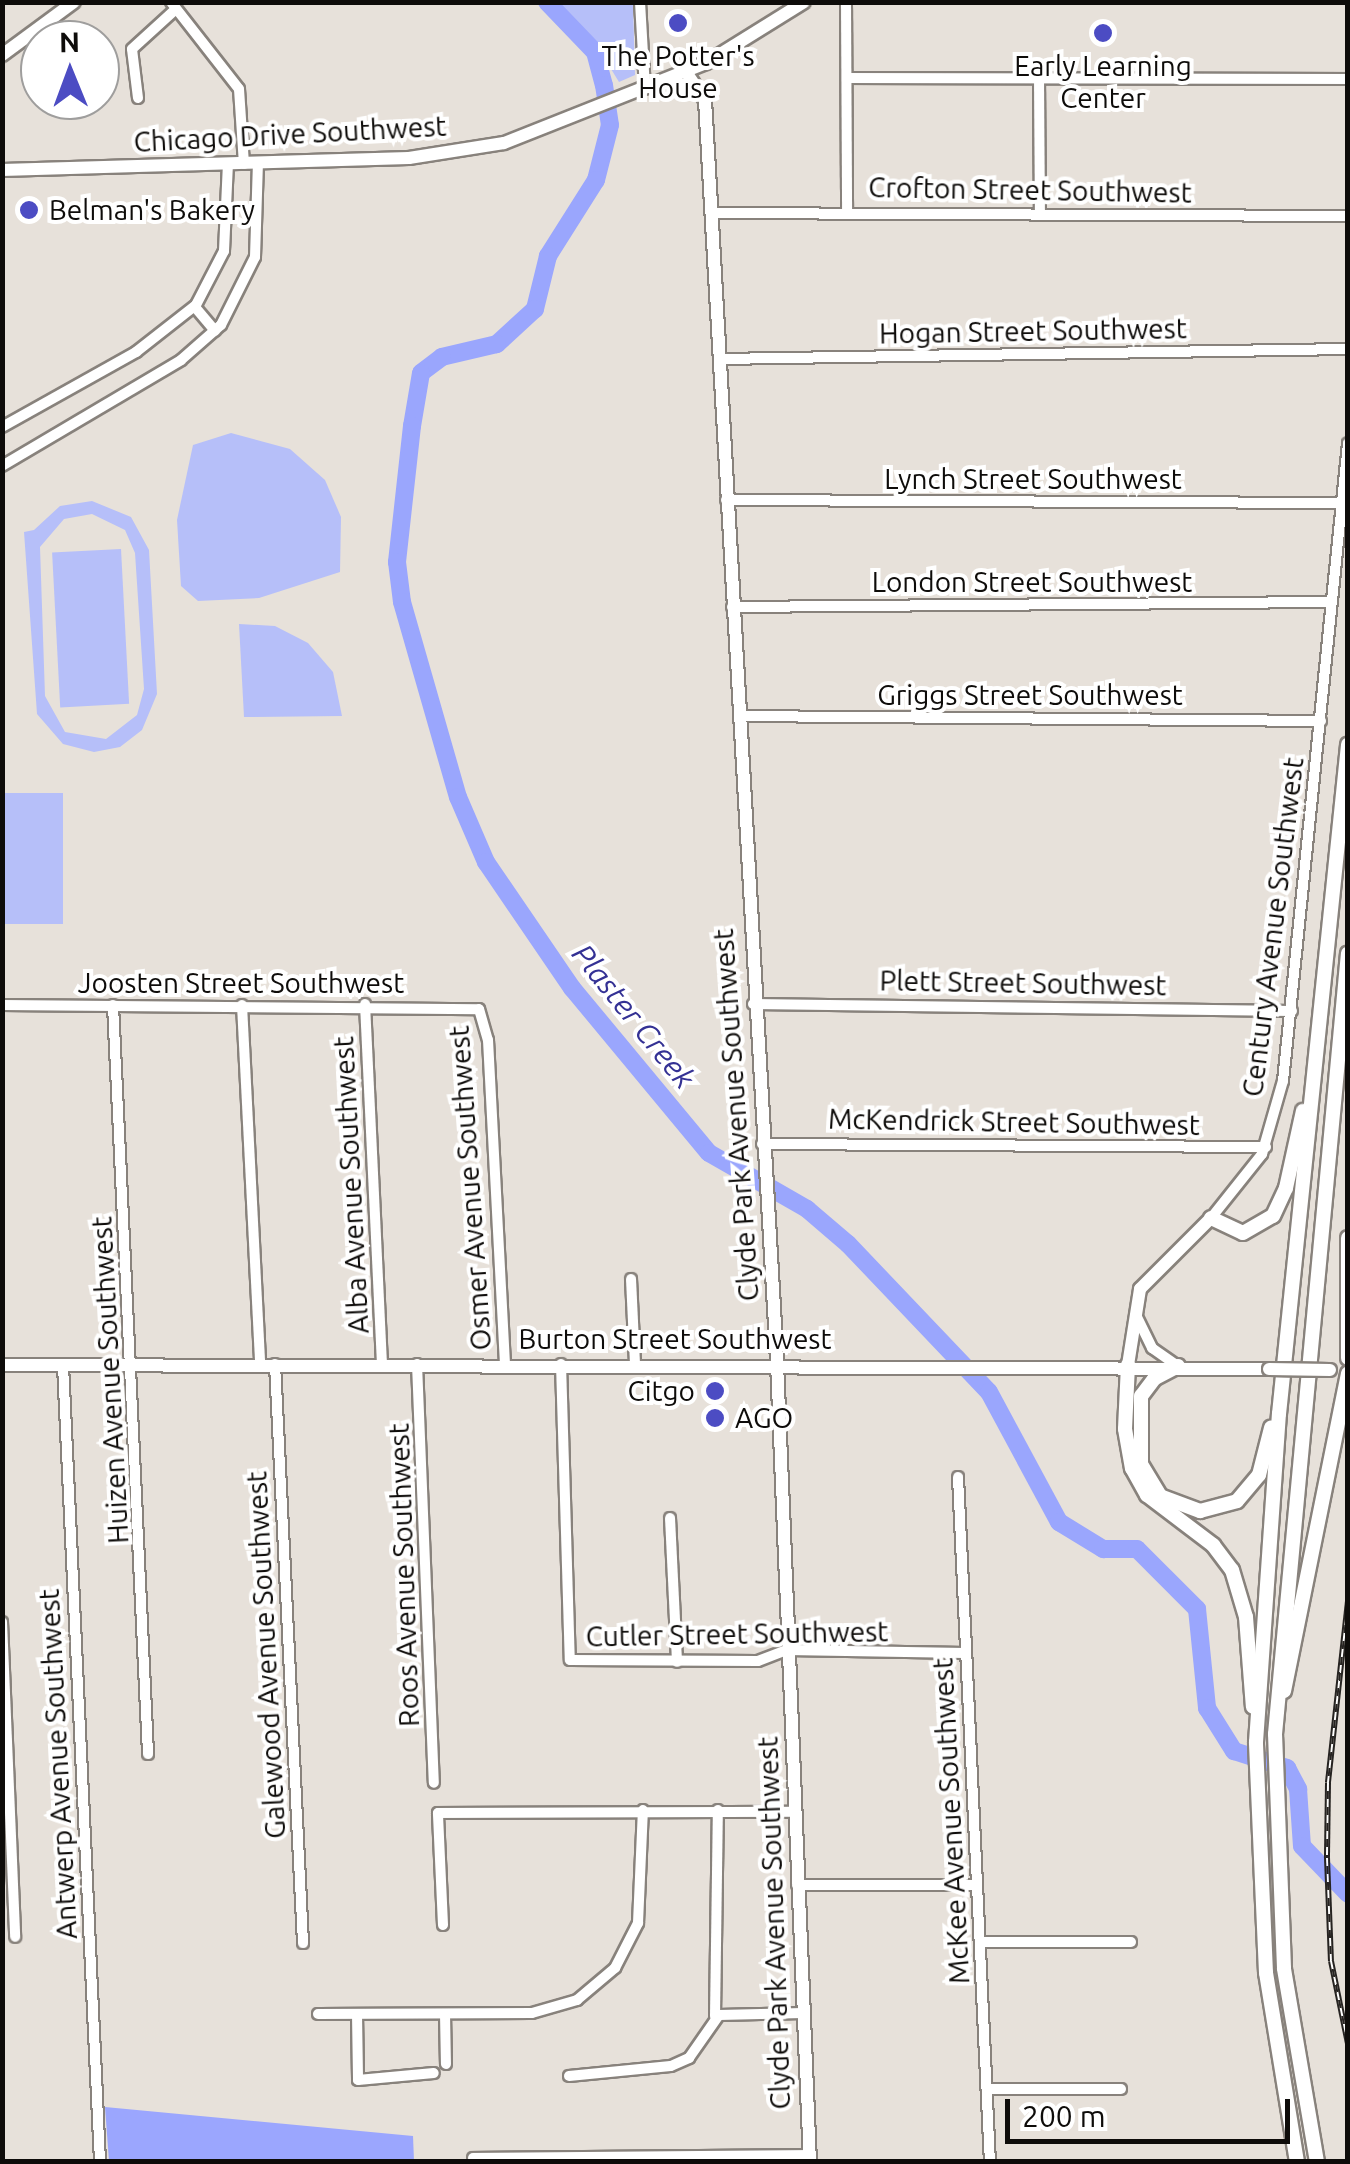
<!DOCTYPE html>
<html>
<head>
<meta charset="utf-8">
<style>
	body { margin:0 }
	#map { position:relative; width:1350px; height:2164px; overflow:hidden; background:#e7e1da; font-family:Ubuntu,sans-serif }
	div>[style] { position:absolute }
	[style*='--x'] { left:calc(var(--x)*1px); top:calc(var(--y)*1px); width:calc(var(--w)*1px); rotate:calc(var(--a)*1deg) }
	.green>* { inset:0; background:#b6bff9; transform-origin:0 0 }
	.forest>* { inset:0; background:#9ba6fe }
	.river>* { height:18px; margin:-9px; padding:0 9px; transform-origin:9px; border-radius:9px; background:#9aa6fd }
	.roads { filter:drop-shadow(2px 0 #88827c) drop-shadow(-2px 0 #88827c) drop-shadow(0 2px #88827c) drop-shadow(0 -2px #88827c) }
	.minor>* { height:10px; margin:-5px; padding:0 5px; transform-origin:5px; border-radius:5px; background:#fff }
	.major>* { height:12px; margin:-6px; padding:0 6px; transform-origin:6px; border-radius:6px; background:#fff }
	.highway>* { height:14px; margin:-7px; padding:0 7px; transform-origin:7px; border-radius:7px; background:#fff }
	.rail>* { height:6px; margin-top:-3px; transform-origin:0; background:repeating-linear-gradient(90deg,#fff 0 8px,#262321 0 16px); box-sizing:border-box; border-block:2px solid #262321 }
	.bridges { filter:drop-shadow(2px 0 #88827c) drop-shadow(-2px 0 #88827c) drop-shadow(0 2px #88827c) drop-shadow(0 -2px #88827c) }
	.major-bridge>* { height:12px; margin:-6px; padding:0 6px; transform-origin:6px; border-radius:6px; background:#fff }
	.dots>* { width:28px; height:28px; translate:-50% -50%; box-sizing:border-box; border:5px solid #fff; border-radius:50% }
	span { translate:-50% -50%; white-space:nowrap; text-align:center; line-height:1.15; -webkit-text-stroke:8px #fff; paint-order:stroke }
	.poi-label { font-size:28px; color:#0e0c0a }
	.left { translate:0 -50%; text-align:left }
	.right { translate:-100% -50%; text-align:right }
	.street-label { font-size:28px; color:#0e0c0a }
	.water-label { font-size:30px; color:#343194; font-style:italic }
	.frame { position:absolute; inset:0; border:5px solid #0e0c0a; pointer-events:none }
	.north { position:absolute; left:20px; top:20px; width:100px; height:100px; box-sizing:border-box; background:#fff; border:2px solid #9f9e9d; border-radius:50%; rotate:359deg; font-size:28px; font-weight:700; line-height:40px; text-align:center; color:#0e0c0a }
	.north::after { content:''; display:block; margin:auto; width:35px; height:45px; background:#4c4cc3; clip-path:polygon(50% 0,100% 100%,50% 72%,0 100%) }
	.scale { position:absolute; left:1005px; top:2099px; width:285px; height:45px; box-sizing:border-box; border:5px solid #0e0c0a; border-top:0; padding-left:12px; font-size:30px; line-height:35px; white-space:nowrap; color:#0e0c0a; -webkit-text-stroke:8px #fff; paint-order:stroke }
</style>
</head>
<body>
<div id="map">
	<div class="green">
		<div style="clip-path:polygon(554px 3px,633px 3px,635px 75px,619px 82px,592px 38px)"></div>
		<div style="clip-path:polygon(231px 433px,290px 449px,325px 480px,341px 517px,340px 572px,259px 598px,198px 601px,181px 586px,177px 520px,193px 445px)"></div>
		<div style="clip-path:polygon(evenodd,92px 501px,131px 517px,149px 550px,157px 694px,142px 730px,120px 747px,94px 752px,63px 744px,37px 714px,24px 532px,34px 530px,60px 506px,92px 501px,92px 514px,125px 530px,135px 553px,144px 689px,137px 715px,106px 739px,65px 732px,45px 696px,40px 547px,64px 519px,92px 514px)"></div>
		<div style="left:121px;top:549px;width:155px;height:69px;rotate:87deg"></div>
		<div style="clip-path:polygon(239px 624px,275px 626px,308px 643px,333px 672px,342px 716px,244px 717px)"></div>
		<div style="left:3px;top:793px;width:60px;height:131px"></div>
	</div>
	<div class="forest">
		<div style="clip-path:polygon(105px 2107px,413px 2136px,414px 2161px,109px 2161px)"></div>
	</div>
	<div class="river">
		<div style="--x:547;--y:2;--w:69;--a:46.2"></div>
		<div style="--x:595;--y:52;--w:34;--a:75"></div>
		<div style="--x:604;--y:85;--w:40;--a:81.5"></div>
		<div style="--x:610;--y:125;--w:57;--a:104.3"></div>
		<div style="--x:596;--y:180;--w:90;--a:122.3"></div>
		<div style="--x:548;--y:256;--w:55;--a:103.8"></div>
		<div style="--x:535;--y:309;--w:52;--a:137.4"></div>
		<div style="--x:497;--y:344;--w:57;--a:166.7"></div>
		<div style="--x:442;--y:357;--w:26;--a:143"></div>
		<div style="--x:421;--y:373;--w:54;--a:99.6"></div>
		<div style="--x:412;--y:426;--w:137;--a:96.3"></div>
		<div style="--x:397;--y:562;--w:40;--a:82.9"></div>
		<div style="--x:402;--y:602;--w:203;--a:74"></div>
		<div style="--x:458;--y:797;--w:71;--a:66.7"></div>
		<div style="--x:486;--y:862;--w:153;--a:55.7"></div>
		<div style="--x:572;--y:988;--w:214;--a:50.3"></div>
		<div style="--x:709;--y:1153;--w:113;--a:29.7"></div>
		<div style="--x:807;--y:1209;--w:54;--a:40.5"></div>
		<div style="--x:848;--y:1244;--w:204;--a:46.4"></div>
		<div style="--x:989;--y:1392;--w:148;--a:61.7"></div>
		<div style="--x:1059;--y:1522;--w:52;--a:31.5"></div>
		<div style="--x:1103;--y:1549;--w:34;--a:0"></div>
		<div style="--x:1137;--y:1549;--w:85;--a:45"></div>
		<div style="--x:1197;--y:1609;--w:100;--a:84.2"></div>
		<div style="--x:1207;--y:1708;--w:51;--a:57.9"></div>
		<div style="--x:1234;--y:1751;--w:56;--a:17.8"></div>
		<div style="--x:1287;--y:1768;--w:24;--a:62"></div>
		<div style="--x:1298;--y:1789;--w:57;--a:86"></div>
		<div style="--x:1302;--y:1846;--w:66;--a:46.2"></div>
	</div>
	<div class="roads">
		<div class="minor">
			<div style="--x:171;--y:2;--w:110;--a:52"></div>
			<div style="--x:239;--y:89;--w:75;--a:86.2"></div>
			<div style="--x:640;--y:2;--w:87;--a:86.7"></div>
			<div style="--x:846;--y:2;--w:208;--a:89.7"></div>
			<div style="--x:849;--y:78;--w:499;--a:0.1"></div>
			<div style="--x:1039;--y:78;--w:135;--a:89.6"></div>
			<div style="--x:138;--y:98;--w:49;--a:-97"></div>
			<div style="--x:132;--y:49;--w:59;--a:-42.3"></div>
			<div style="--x:711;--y:213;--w:637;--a:0.27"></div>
			<div style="--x:195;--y:307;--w:31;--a:50"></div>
			<div style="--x:719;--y:359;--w:629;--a:-0.91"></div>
			<div style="--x:2;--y:427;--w:154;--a:-29.2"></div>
			<div style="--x:136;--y:352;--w:76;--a:-38.1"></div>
			<div style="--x:196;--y:305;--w:61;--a:-62.6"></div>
			<div style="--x:224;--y:251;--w:87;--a:-87.4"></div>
			<div style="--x:2;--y:466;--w:208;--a:-30.6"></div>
			<div style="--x:181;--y:360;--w:53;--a:-41.2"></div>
			<div style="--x:221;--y:325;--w:76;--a:-63.4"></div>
			<div style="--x:255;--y:257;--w:93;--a:-88.2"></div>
			<div style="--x:726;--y:500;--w:614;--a:0.28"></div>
			<div style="--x:732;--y:607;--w:599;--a:-0.48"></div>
			<div style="--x:739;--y:716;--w:582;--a:0.49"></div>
			<div style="--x:365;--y:1004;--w:360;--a:87.3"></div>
			<div style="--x:753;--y:1004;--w:539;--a:0.74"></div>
			<div style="--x:2;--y:1005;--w:477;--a:0.5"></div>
			<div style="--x:479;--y:1009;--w:32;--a:74"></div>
			<div style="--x:488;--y:1040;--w:324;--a:87"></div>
			<div style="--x:113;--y:1005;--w:750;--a:87.32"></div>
			<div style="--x:242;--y:1005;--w:360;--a:87.1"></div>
			<div style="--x:762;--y:1144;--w:504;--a:0.34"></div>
			<div style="--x:1211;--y:1218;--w:82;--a:-51.4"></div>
			<div style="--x:1262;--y:1154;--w:76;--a:-74"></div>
			<div style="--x:1283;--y:1081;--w:641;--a:-84.18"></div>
			<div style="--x:631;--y:1279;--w:84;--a:87.3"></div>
			<div style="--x:1136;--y:1315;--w:37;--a:64"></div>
			<div style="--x:1152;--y:1348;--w:32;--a:35"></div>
			<div style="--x:275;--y:1364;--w:580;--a:87.23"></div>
			<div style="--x:417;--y:1364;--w:419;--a:87.7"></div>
			<div style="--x:561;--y:1364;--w:296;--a:88.3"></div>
			<div style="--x:570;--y:1660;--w:188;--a:0.3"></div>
			<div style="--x:758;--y:1661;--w:31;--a:-21"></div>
			<div style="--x:787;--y:1650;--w:178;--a:1"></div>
			<div style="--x:63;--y:1365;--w:798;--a:87.34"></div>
			<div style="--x:958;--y:1477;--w:686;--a:87.33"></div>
			<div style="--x:670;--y:1518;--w:144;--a:87.2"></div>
			<div style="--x:2;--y:1622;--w:315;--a:87.6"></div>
			<div style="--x:797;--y:1885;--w:178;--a:0"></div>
			<div style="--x:443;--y:1925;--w:112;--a:-92.6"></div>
			<div style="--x:438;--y:1813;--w:357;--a:-0.2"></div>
			<div style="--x:980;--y:1942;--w:151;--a:0"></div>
			<div style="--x:318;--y:2014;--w:214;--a:-0.3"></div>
			<div style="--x:532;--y:2013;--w:47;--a:-16.1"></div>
			<div style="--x:577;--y:2000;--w:50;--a:-40.1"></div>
			<div style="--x:615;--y:1968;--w:51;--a:-62.9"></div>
			<div style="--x:638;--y:1923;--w:113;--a:-87.5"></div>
			<div style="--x:357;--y:2014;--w:66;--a:89.1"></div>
			<div style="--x:358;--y:2080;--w:76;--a:-5.3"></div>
			<div style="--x:445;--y:2014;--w:50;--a:88.9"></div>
			<div style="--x:715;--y:2016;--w:206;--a:-89.2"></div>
			<div style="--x:569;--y:2076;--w:102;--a:-5.6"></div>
			<div style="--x:671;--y:2066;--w:20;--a:-24"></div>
			<div style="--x:689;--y:2058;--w:52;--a:-55.1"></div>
			<div style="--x:719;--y:2015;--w:84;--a:-1.4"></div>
			<div style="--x:987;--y:2089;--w:134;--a:0"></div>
			<div style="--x:473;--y:2158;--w:336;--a:-0.5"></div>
		</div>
		<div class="major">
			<div style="--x:2;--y:55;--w:89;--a:-36.4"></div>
			<div style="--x:686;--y:72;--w:34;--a:56"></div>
			<div style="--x:705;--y:100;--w:1264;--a:86.73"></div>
			<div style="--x:777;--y:1362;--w:801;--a:87.64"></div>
			<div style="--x:2;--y:170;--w:407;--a:-1.7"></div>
			<div style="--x:409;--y:158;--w:96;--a:-9"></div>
			<div style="--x:504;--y:143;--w:217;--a:-21.6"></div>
			<div style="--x:706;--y:63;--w:115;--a:-31.9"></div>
			<div style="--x:2;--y:1365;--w:1267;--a:0.18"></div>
			<div style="--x:1128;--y:1365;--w:77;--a:-81"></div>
			<div style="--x:1140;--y:1289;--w:100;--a:-45"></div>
		</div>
		<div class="highway">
			<div style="--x:1211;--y:1218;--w:35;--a:25"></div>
			<div style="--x:1243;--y:1233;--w:34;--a:-30"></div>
			<div style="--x:1273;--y:1216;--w:31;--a:-65"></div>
			<div style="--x:1286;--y:1188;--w:79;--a:-77.6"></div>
			<div style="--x:1348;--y:1238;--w:120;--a:90"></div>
			<div style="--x:1128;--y:1365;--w:64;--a:92.7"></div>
			<div style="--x:1125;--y:1429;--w:40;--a:80"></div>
			<div style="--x:1132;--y:1468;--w:31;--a:61"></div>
			<div style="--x:1147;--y:1495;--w:83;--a:37.1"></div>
			<div style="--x:1213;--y:1545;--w:31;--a:53"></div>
			<div style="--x:1232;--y:1570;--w:49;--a:73.4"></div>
			<div style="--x:1246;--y:1617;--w:90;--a:85.6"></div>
			<div style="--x:1178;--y:1366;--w:27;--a:152"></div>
			<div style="--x:1154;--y:1379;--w:21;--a:127"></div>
			<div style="--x:1141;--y:1396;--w:68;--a:90"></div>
			<div style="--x:1141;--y:1464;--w:37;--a:59"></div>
			<div style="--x:1160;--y:1496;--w:43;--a:20.6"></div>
			<div style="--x:1200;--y:1511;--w:38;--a:-15"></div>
			<div style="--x:1237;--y:1501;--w:34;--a:-50"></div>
			<div style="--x:1259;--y:1475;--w:49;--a:-75.7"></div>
			<div style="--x:1284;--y:1691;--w:324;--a:-78.6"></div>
			<div style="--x:1297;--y:2162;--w:192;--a:-99.3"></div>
			<div style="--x:1266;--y:1973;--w:231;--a:-92.5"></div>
			<div style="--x:1256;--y:1742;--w:329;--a:-86"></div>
			<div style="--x:1279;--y:1414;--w:673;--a:-84.11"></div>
			<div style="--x:1317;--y:2162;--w:197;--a:-99.7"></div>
			<div style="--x:1284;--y:1968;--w:234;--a:-92.2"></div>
			<div style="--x:1275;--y:1734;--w:784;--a:-84.66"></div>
		</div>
	</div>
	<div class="rail">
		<div style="--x:1348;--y:1601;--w:183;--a:96.3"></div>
		<div style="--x:1328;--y:1783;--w:75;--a:90.8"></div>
		<div style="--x:1327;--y:1858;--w:103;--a:87.8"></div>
		<div style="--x:1331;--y:1961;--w:85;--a:78.4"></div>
	</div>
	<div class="bridges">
		<div class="major-bridge">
			<div style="--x:1269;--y:1369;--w:61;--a:0.9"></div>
		</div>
	</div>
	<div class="dots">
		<div style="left:678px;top:23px;background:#4c4cc3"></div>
		<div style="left:1103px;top:33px;background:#4c4cc3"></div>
		<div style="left:29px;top:210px;background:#4c4cc3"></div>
		<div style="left:715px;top:1391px;background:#4c4cc3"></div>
		<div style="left:715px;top:1418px;background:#4c4cc3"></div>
	</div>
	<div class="poi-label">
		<span style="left:678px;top:72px">The Potter's<br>House</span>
		<span style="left:1103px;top:82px">Early Learning<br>Center</span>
		<span class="left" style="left:49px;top:210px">Belman's Bakery</span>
		<span class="right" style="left:695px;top:1391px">Citgo</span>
		<span class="left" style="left:735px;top:1418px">AGO</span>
	</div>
	<div class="street-label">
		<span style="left:290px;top:134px;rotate:-3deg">Chicago Drive Southwest</span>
		<span style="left:1030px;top:190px;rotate:1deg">Crofton Street Southwest</span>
		<span style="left:1033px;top:331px;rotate:-1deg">Hogan Street Southwest</span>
		<span style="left:1033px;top:479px">Lynch Street Southwest</span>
		<span style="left:1032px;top:582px">London Street Southwest</span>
		<span style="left:1030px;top:695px">Griggs Street Southwest</span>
		<span style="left:1273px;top:927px;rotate:-83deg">Century Avenue Southwest</span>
		<span style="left:241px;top:983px">Joosten Street Southwest</span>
		<span style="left:1023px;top:983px;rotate:1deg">Plett Street Southwest</span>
		<span style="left:736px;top:1115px;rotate:-94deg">Clyde Park Avenue Southwest</span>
		<span style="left:1014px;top:1122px;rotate:1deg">McKendrick Street Southwest</span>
		<span style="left:351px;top:1185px;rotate:-93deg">Alba Avenue Southwest</span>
		<span style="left:470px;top:1188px;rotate:-94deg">Osmer Avenue Southwest</span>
		<span style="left:675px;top:1339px">Burton Street Southwest</span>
		<span style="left:110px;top:1380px;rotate:-93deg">Huizen Avenue Southwest</span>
		<span style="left:404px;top:1575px;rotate:-92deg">Roos Avenue Southwest</span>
		<span style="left:737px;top:1634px;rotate:-1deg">Cutler Street Southwest</span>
		<span style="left:266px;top:1655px;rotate:-93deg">Galewood Avenue Southwest</span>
		<span style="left:58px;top:1764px;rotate:-93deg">Antwerp Avenue Southwest</span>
		<span style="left:951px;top:1821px;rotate:-93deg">McKee Avenue Southwest</span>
		<span style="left:774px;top:1923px;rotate:-92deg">Clyde Park Avenue Southwest</span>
	</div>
	<div class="water-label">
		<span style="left:634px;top:1016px;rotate:51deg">Plaster Creek</span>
	</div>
	<div class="frame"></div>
	<div class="north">N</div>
	<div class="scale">200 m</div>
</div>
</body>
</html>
